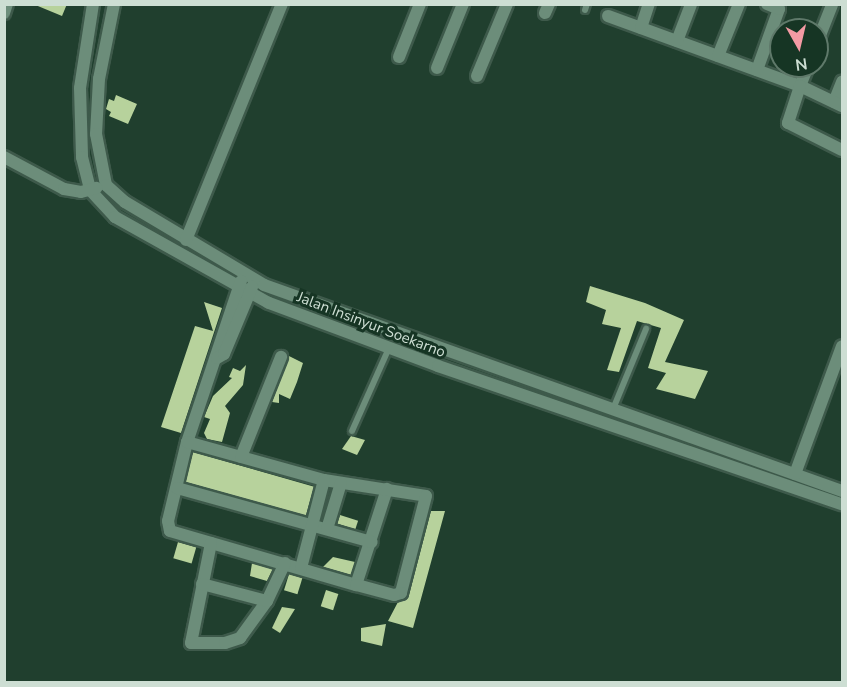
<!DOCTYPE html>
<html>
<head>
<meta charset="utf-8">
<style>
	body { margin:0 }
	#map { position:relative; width:847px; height:687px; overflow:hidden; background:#203f2e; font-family:"Nunito Sans",sans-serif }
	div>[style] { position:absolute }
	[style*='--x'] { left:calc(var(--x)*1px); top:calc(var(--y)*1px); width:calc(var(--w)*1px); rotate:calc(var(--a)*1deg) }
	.building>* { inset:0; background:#b7d29c; transform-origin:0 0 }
	.roads { filter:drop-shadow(2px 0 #3e5a4b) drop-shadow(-2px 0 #3e5a4b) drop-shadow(0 2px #3e5a4b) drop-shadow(0 -2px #3e5a4b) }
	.service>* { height:6px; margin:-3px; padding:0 3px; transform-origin:3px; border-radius:3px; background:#6c8d7a }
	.minor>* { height:12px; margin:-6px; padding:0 6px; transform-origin:6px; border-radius:6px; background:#6c8d7a }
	span { translate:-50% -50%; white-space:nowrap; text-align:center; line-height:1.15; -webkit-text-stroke:6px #163524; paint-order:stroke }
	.street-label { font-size:15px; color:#cdded3 }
	.frame { position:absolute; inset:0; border:6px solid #cdded3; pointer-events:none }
	.north { position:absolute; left:769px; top:18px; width:60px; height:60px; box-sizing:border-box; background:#163524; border:2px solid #5f796a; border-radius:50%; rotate:172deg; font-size:16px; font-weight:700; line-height:24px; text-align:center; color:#cdded3 }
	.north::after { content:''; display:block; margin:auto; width:21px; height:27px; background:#f49aa4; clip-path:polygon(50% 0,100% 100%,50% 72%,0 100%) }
</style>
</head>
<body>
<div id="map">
	<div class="building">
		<div style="clip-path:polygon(33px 4px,67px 4px,62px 16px)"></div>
		<div style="clip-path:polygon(116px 95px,137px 104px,128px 124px,109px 116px,111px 112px,106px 109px,109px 99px,114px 101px)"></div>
		<div style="clip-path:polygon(590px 286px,645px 303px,684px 320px,665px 362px,708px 371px,695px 399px,656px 389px,666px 373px,648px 368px,661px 328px,637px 321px,619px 372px,607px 370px,621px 328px,602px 324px,606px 310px,586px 302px)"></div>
		<div style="clip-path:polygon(204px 302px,222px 308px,181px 433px,161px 427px,195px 326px,213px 331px)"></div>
		<div style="clip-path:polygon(289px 356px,303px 363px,297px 382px,290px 399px,279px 394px,279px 403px,272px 402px)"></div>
		<div style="clip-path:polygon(246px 365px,243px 385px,225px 406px,230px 413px,222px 442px,207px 439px,204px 433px,210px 419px,204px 417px,213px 396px,232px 378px,229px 377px,233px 368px,240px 371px)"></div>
		<div style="clip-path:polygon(351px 436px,365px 440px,357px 455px,342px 449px)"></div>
		<div style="left:193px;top:452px;width:126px;height:31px;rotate:16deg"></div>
		<div style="clip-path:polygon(431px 511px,445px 511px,413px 628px,388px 621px,398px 602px,409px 595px)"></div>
		<div style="left:340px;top:515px;width:19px;height:9px;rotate:18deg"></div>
		<div style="left:178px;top:542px;width:19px;height:17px;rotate:16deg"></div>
		<div style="clip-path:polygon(333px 557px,355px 562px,351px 575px,323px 567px)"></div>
		<div style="clip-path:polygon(252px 563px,273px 569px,267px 581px,250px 576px)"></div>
		<div style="left:289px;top:574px;width:14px;height:17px;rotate:17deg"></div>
		<div style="left:326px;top:590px;width:13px;height:17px;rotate:18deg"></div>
		<div style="clip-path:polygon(282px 607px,295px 609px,280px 633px,272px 628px)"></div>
		<div style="clip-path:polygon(386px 624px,382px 646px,361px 641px,361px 628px)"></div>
	</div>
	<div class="roads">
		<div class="service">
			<div style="--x:585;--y:10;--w:6;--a:-72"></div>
			<div style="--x:613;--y:409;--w:87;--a:-67.6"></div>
			<div style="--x:352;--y:431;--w:91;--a:-66"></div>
		</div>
		<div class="minor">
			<div style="--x:93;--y:4;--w:85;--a:98.8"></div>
			<div style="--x:80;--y:88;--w:69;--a:88.3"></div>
			<div style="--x:82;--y:157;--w:34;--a:76"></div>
			<div style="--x:90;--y:190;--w:37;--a:47"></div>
			<div style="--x:115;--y:217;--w:176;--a:29.2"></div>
			<div style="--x:269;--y:303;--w:180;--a:20.4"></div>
			<div style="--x:438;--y:366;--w:427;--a:18.9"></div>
			<div style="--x:114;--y:4;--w:76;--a:101.3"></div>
			<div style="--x:99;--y:79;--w:55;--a:93.1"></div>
			<div style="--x:96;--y:134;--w:52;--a:78.9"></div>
			<div style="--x:106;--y:185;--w:25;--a:42"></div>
			<div style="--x:125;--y:202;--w:162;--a:30.8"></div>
			<div style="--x:264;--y:285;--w:614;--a:19.62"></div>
			<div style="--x:4;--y:13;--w:9;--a:-72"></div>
			<div style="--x:545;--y:13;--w:10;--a:-66"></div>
			<div style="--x:608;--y:16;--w:204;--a:20"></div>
			<div style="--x:800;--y:86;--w:22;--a:-68"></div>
			<div style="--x:641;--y:28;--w:25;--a:-72"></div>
			<div style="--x:677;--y:41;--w:40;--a:-69"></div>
			<div style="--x:817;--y:43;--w:41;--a:-68.5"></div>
			<div style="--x:718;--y:56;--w:56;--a:-68"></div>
			<div style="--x:399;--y:57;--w:57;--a:-68.4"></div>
			<div style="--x:437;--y:68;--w:69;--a:-67.9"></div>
			<div style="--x:757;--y:70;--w:65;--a:-70.2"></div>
			<div style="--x:779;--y:9;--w:13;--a:-157"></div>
			<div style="--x:477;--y:76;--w:78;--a:-67.4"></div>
			<div style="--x:834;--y:102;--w:22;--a:-68"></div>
			<div style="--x:842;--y:106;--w:47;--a:-154.5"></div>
			<div style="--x:800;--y:86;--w:39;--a:108"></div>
			<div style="--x:788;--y:123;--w:60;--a:26.6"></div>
			<div style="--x:4;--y:157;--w:68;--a:28.1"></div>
			<div style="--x:64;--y:189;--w:17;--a:10"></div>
			<div style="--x:81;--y:192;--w:16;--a:-15"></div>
			<div style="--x:186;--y:240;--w:255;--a:-67.9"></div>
			<div style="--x:241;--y:281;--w:170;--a:108.5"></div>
			<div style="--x:187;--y:442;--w:81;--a:103.5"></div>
			<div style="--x:168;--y:521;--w:10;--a:79"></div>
			<div style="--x:170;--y:531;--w:194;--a:16.2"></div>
			<div style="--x:356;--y:585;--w:101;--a:-72.1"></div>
			<div style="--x:217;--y:358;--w:8;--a:-30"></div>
			<div style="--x:224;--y:354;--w:73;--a:-67.3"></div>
			<div style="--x:187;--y:442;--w:142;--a:15.5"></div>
			<div style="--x:324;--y:480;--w:103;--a:8.9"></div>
			<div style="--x:426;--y:496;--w:100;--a:104.5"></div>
			<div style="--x:401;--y:593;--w:7;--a:164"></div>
			<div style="--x:394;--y:595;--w:39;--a:-165"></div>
			<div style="--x:241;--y:457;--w:108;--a:-68.2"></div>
			<div style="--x:795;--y:474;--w:136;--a:-69.8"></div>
			<div style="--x:177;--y:488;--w:202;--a:15.5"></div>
			<div style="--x:327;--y:529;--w:48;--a:-73.1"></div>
			<div style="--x:211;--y:543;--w:102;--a:101.3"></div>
			<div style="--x:191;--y:643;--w:34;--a:0"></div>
			<div style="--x:225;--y:643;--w:16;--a:-18"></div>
			<div style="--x:240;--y:638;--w:46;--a:-53.9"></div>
			<div style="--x:267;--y:601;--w:42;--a:-64.7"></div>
			<div style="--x:301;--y:568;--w:91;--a:-75.4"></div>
			<div style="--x:202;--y:584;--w:67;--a:14.7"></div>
		</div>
	</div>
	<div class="street-label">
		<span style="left:371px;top:325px;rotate:21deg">Jalan Insinyur Soekarno</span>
	</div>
	<div class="frame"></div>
	<div class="north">N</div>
</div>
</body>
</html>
